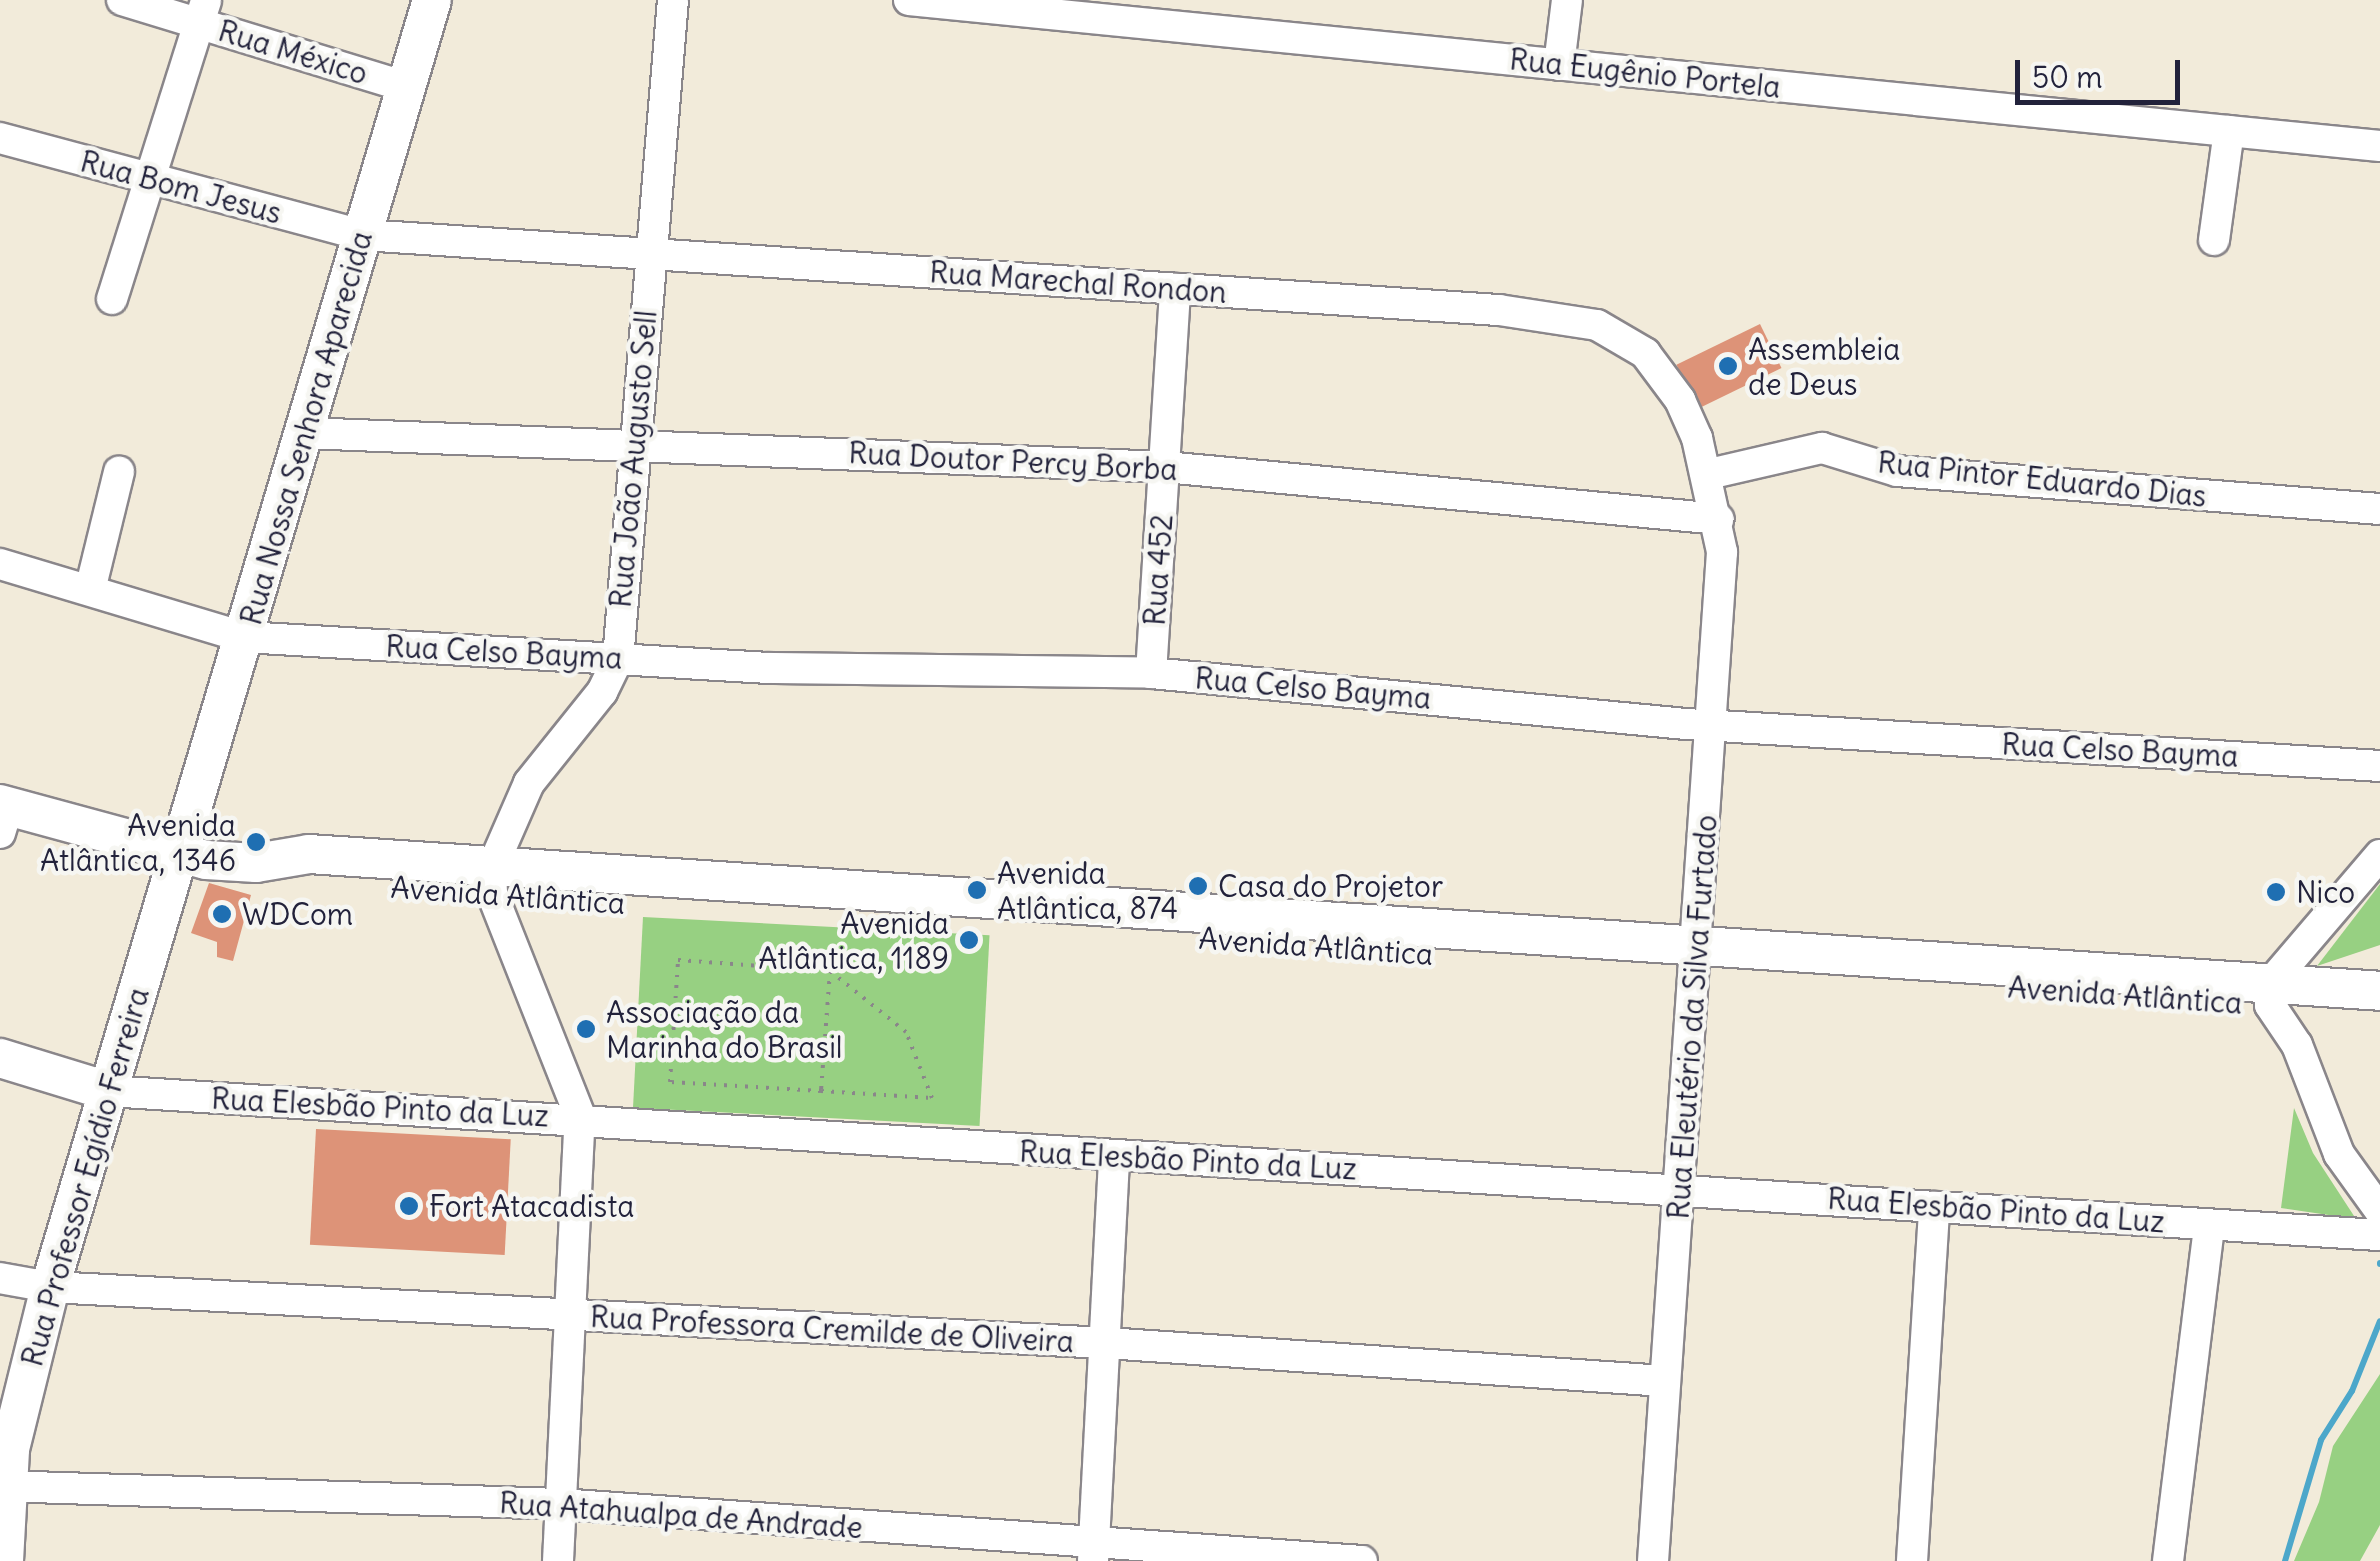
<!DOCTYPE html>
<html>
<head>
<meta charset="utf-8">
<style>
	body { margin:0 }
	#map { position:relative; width:2380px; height:1561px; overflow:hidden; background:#f2ebda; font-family:Delius,sans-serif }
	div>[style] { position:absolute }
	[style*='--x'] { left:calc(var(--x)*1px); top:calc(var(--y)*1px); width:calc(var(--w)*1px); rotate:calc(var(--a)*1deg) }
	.green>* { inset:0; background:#97d082; transform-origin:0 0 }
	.stream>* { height:6px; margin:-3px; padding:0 3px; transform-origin:3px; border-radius:3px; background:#4ca7ca }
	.building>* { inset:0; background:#dd9378; transform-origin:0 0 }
	.path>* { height:4px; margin-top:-2px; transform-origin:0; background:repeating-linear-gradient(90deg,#8a868a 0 2.5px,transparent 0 10.5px) }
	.roads { filter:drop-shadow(2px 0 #8a868a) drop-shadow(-2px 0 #8a868a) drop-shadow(0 2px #8a868a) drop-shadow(0 -2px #8a868a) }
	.minor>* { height:30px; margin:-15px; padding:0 15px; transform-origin:15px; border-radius:15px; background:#fff }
	.major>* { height:38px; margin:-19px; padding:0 19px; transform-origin:19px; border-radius:19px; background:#fff }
	.dots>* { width:28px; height:28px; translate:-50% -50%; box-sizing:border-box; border:5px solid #f6f6f2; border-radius:50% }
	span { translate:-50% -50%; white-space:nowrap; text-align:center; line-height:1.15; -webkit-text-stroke:9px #f6f6f2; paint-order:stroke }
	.street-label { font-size:30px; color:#22223b }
	.poi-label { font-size:30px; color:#22223b }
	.left { translate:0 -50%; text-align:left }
	.right { translate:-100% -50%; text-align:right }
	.scale { position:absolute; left:2015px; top:60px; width:165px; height:45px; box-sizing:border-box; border:5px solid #22223b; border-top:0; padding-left:12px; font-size:30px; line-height:35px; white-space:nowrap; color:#22223b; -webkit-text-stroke:8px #f6f6f2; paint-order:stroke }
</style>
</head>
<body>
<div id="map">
	<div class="green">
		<div style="clip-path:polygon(2380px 884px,2380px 945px,2317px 966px)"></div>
		<div style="left:643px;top:917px;width:347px;height:191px;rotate:3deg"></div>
		<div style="clip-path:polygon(2294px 1108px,2313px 1153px,2356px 1219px,2281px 1208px)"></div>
		<div style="clip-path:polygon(2380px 1374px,2380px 1525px,2360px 1561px,2294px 1561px,2319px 1502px,2333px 1446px)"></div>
	</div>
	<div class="stream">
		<div style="--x:2380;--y:1263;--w:1;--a:90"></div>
		<div style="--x:2285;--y:1561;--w:126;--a:-73.4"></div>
		<div style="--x:2321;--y:1440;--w:58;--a:-57.7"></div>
		<div style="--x:2352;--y:1391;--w:75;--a:-68.2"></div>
	</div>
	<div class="building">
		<div style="left:1760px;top:324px;width:49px;height:93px;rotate:64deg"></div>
		<div style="clip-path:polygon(209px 883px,251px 895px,233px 961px,217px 957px,217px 942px,191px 933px)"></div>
		<div style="left:316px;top:1129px;width:195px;height:116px;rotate:3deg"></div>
	</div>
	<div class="path">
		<div style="--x:678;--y:960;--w:152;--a:4.1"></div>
		<div style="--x:830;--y:971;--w:120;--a:94.3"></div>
		<div style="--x:821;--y:1091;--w:151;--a:-176.6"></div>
		<div style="--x:670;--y:1082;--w:122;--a:-86.2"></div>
		<div style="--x:821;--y:1091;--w:111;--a:3.6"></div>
		<div style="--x:932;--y:1098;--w:71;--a:-111.5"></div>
		<div style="--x:906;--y:1032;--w:97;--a:-141.2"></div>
	</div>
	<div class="roads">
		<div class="minor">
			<div style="--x:122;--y:0;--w:298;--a:17"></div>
			<div style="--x:909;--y:0;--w:1478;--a:5.67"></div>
			<div style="--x:1559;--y:65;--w:65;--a:-83"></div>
			<div style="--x:0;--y:138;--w:376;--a:15"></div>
			<div style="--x:363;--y:235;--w:1138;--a:3.78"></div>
			<div style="--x:1499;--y:310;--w:99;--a:8.7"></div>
			<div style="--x:1597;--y:325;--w:56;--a:30.3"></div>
			<div style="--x:1645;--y:353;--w:59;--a:53.3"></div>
			<div style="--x:1680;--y:400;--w:42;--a:65.9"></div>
			<div style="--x:1697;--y:438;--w:117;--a:77.6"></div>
			<div style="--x:1722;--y:552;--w:1011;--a:93.91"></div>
			<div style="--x:2214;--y:240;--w:110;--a:-82.2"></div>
			<div style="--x:112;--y:299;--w:313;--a:-72.5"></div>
			<div style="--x:304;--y:433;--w:862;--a:2.26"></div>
			<div style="--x:1165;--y:467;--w:556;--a:5.36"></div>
			<div style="--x:1709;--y:474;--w:116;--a:-13"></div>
			<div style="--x:1822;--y:448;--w:78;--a:17"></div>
			<div style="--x:1897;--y:471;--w:484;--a:4.5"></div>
			<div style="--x:0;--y:564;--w:255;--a:16.7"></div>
			<div style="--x:244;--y:637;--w:526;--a:3.38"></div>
			<div style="--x:769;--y:668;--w:382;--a:0.7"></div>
			<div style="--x:1151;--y:673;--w:537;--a:5.45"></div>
			<div style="--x:1686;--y:724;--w:695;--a:3.46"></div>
			<div style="--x:90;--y:590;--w:122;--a:-76.2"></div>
			<div style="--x:1151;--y:673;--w:385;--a:-86.4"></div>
			<div style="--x:0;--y:833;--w:28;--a:-73"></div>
			<div style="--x:2380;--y:855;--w:170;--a:130.5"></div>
			<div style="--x:2270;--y:984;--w:21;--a:90"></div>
			<div style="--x:2270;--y:1005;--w:48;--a:56"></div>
			<div style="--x:2297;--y:1045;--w:117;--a:68.9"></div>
			<div style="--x:2339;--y:1154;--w:70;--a:54.3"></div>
			<div style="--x:108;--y:1091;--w:2277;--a:3.63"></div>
			<div style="--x:0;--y:1278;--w:51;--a:10.2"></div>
			<div style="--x:50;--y:1287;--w:1057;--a:3.04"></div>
			<div style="--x:1106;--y:1343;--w:560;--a:3.89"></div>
			<div style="--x:0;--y:1486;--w:559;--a:1.84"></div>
			<div style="--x:559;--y:1504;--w:805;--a:4.06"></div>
			<div style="--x:558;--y:1561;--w:446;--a:-87.2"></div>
			<div style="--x:580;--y:1116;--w:239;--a:-111.6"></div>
			<div style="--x:492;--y:894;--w:24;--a:-92"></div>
			<div style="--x:491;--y:870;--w:95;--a:-66.4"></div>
			<div style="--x:529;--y:783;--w:117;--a:-51.3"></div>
			<div style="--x:602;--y:692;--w:37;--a:-64"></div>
			<div style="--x:618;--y:659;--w:661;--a:-85.23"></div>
			<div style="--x:1093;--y:1561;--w:405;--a:-87"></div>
			<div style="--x:1912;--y:1561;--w:355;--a:-86.4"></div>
			<div style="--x:2168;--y:1561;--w:337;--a:-83"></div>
		</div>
		<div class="major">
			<div style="--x:0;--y:804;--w:213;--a:15.2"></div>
			<div style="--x:206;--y:860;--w:50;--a:3.4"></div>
			<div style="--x:256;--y:863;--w:54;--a:-9.6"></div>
			<div style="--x:309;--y:854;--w:2076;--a:3.78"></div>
			<div style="--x:0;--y:1058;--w:113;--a:17"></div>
			<div style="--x:4;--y:1561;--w:112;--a:-86.9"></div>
			<div style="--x:10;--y:1449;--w:167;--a:-76.1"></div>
			<div style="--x:50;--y:1287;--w:1342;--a:-73.47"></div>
		</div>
	</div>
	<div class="dots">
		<div style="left:1728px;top:366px;background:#1f6fb2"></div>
		<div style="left:256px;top:842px;background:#1f6fb2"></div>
		<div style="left:1198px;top:886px;background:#1f6fb2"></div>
		<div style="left:977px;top:890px;background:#1f6fb2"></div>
		<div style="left:2276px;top:892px;background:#1f6fb2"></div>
		<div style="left:222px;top:914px;background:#1f6fb2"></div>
		<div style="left:969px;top:940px;background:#1f6fb2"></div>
		<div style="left:586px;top:1029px;background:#1f6fb2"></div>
		<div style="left:409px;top:1206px;background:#1f6fb2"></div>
	</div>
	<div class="street-label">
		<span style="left:293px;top:52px;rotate:17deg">Rua México</span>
		<span style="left:1645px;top:73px;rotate:6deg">Rua Eugênio Portela</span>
		<span style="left:181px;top:187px;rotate:15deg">Rua Bom Jesus</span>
		<span style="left:1078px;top:282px;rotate:4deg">Rua Marechal Rondon</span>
		<span style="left:306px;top:428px;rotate:-74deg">Rua Nossa Senhora Aparecida</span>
		<span style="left:633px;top:459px;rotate:-85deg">Rua João Augusto Sell</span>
		<span style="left:1013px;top:461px;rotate:3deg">Rua Doutor Percy Borba</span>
		<span style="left:2042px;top:479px;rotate:6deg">Rua Pintor Eduardo Dias</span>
		<span style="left:1158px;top:570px;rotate:-86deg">Rua 452</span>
		<span style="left:504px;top:652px;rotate:3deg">Rua Celso Bayma</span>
		<span style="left:1313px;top:688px;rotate:5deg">Rua Celso Bayma</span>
		<span style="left:2120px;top:750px;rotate:3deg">Rua Celso Bayma</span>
		<span style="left:508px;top:895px;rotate:4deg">Avenida Atlântica</span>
		<span style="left:1316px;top:946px;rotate:4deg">Avenida Atlântica</span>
		<span style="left:2125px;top:995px;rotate:4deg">Avenida Atlântica</span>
		<span style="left:1692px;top:1017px;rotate:-86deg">Rua Eleutério da Silva Furtado</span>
		<span style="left:380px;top:1107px;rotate:3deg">Rua Elesbão Pinto da Luz</span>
		<span style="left:1188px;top:1160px;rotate:3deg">Rua Elesbão Pinto da Luz</span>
		<span style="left:85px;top:1177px;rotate:-74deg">Rua Professor Egídio Ferreira</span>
		<span style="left:1996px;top:1210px;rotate:4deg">Rua Elesbão Pinto da Luz</span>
		<span style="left:832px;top:1329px;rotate:3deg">Rua Professora Cremilde de Oliveira</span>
		<span style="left:681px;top:1515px;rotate:4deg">Rua Atahualpa de Andrade</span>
	</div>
	<div class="poi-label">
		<span class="left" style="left:1748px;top:366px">Assembleia<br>de Deus</span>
		<span class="right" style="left:236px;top:842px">Avenida<br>Atlântica, 1346</span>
		<span class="left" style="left:997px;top:890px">Avenida<br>Atlântica, 874</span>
		<span class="left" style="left:1218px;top:886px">Casa do Projetor</span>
		<span class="left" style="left:2296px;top:892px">Nico</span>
		<span class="left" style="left:242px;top:914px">WDCom</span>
		<span class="right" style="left:949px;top:940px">Avenida<br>Atlântica, 1189</span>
		<span class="left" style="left:606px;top:1029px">Associação da<br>Marinha do Brasil</span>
		<span class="left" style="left:429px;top:1206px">Fort Atacadista</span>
	</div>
	<div class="scale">50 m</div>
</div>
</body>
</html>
